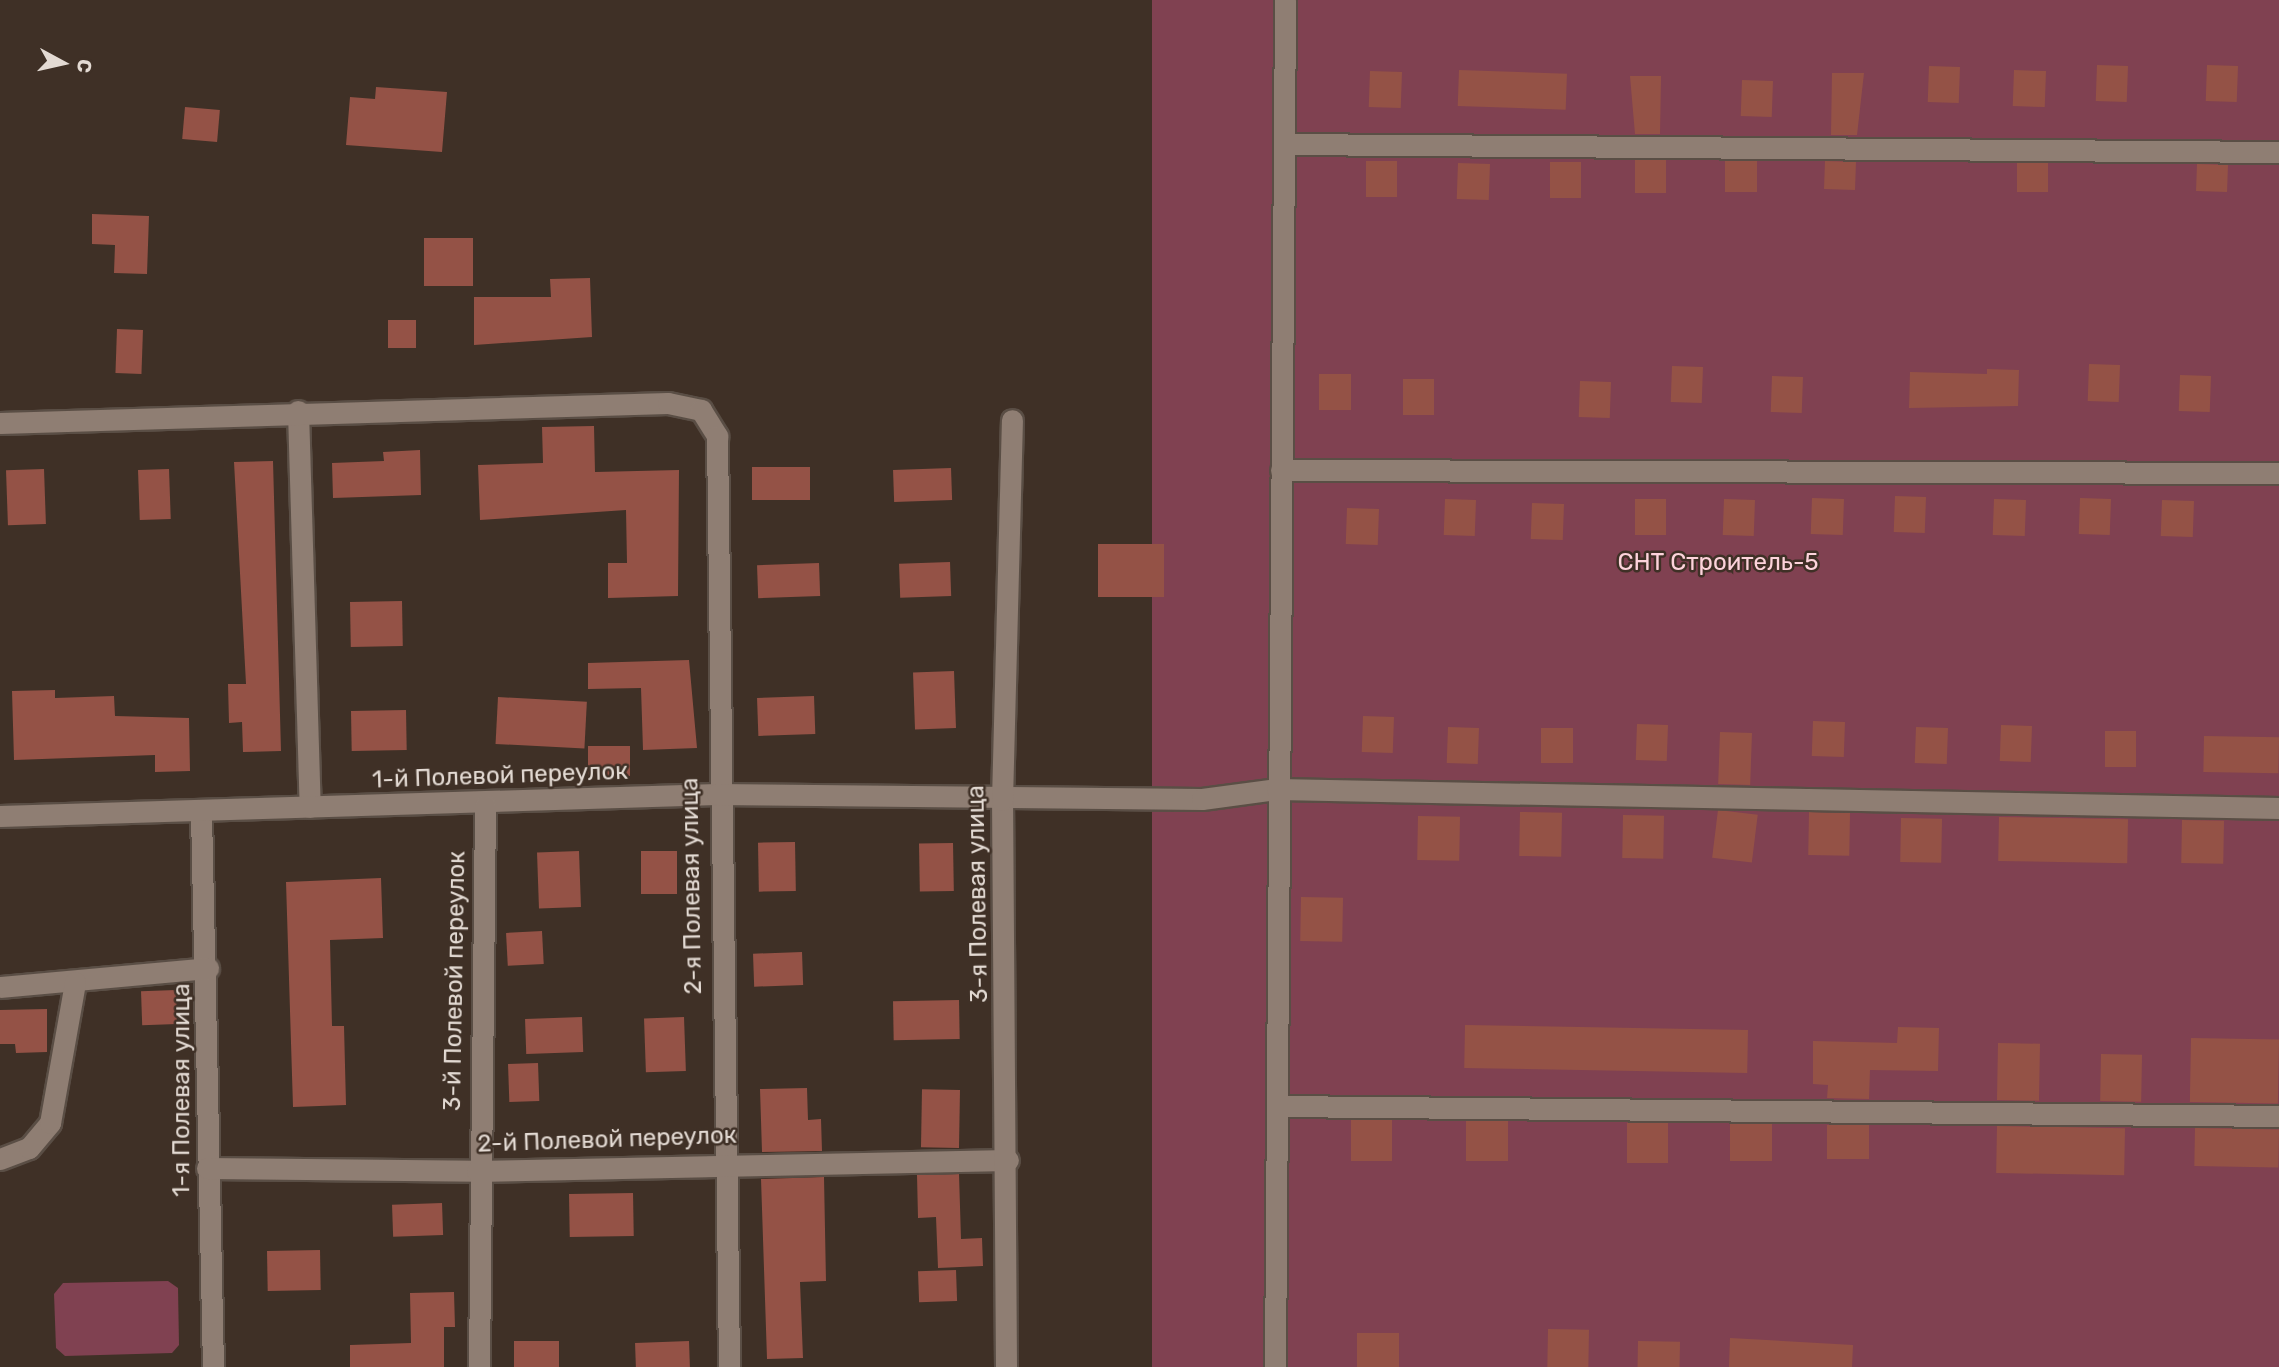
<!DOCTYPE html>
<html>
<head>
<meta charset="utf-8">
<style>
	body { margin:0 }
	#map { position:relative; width:2279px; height:1367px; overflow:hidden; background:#3f3026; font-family:Rubik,sans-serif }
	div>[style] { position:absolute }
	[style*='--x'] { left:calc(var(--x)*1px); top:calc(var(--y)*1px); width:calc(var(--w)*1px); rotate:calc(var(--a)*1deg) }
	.green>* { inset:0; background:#804151; transform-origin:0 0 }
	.building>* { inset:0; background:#945246; transform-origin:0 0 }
	.roads { filter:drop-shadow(2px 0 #5a4e45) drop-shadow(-2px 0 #5a4e45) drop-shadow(0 2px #5a4e45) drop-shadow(0 -2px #5a4e45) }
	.minor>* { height:21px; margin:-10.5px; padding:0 10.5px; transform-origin:10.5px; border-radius:10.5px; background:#8f7e73 }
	span { translate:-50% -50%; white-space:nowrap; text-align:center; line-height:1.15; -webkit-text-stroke:5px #3f3026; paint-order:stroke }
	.park-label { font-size:24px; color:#fdd3db }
	.street-label { font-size:24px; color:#e3dad3 }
	.north { position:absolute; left:28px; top:28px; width:70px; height:70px; -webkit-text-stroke:5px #3f3026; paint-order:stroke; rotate:98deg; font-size:19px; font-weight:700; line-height:28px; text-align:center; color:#e3dad3 }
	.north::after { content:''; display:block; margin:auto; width:24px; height:32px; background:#e3dad3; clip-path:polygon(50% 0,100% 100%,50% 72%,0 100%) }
</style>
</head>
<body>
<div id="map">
	<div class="green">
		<div style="left:1152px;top:0;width:1127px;height:1367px"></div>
		<div style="clip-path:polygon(168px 1281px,178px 1288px,179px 1345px,172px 1353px,65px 1356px,56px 1348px,54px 1294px,63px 1283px)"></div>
	</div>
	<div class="building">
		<div style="left:2097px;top:65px;width:31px;height:36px;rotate:2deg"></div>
		<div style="left:2207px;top:65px;width:31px;height:36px;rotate:2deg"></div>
		<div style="left:1929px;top:66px;width:31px;height:36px;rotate:2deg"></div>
		<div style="left:1459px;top:70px;width:108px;height:36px;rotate:2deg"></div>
		<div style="left:2014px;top:70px;width:32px;height:36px;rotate:2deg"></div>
		<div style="left:1370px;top:71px;width:32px;height:36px;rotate:2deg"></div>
		<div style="clip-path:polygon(1832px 73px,1864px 73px,1857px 135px,1831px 135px)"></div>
		<div style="clip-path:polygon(1630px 76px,1661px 76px,1660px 134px,1635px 134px)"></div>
		<div style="left:1742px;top:80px;width:31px;height:36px;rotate:2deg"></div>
		<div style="clip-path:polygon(376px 87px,447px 92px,442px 152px,346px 145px,350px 97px,375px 99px)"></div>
		<div style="left:185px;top:107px;width:35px;height:32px;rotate:5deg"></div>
		<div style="left:1635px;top:160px;width:31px;height:33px"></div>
		<div style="left:1366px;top:161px;width:31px;height:36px"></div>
		<div style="left:1725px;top:161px;width:32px;height:31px"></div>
		<div style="left:1825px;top:161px;width:31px;height:28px;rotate:2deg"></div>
		<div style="left:1550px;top:162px;width:31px;height:36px"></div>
		<div style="left:1458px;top:163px;width:32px;height:36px;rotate:2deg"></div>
		<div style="left:2017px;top:163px;width:31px;height:29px"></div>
		<div style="left:2197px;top:164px;width:31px;height:27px;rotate:2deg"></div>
		<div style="clip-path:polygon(92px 214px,149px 216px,147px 274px,114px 273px,115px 245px,92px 244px)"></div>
		<div style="left:424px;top:238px;width:49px;height:48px"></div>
		<div style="clip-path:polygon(590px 278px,592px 337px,474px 345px,474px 297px,551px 297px,550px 279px)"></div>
		<div style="left:388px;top:320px;width:28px;height:28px"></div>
		<div style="left:117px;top:329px;width:26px;height:44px;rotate:2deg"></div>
		<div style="left:2089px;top:364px;width:31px;height:37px;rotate:2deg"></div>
		<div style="left:1672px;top:366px;width:31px;height:36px;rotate:2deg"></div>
		<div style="clip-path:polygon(1987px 369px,2019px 370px,2018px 406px,1909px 408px,1910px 372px,1987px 374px)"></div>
		<div style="left:1319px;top:374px;width:32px;height:36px"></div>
		<div style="left:2180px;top:375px;width:31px;height:36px;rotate:2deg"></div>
		<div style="left:1772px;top:376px;width:31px;height:36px;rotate:2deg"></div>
		<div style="left:1403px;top:379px;width:31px;height:36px"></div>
		<div style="left:1580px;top:381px;width:31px;height:36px;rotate:2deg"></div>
		<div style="clip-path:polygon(594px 426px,595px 472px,679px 470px,678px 596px,608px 598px,608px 563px,627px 563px,626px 510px,480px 520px,478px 465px,543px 463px,542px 427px)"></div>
		<div style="clip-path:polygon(420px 450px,421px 495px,333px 498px,332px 463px,384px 461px,383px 452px)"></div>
		<div style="clip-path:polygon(273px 461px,281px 751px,243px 752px,242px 722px,229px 723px,228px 684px,246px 684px,234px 462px)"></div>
		<div style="left:810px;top:467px;width:33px;height:58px;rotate:90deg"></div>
		<div style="left:951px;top:468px;width:32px;height:58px;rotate:88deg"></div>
		<div style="left:44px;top:469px;width:55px;height:38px;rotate:88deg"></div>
		<div style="left:169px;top:469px;width:50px;height:31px;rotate:88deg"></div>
		<div style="left:1895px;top:496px;width:31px;height:36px;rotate:2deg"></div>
		<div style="left:1812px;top:498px;width:32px;height:36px;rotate:2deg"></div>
		<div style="left:2080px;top:498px;width:31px;height:36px;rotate:2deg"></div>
		<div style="left:1445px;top:499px;width:31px;height:36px;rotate:2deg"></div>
		<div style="left:1635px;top:499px;width:31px;height:36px"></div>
		<div style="left:1724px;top:499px;width:31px;height:36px;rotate:2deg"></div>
		<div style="left:1994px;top:499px;width:32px;height:36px;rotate:2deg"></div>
		<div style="left:2162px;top:500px;width:32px;height:36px;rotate:2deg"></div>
		<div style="left:1532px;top:503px;width:32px;height:36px;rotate:2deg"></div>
		<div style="left:1347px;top:508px;width:32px;height:36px;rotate:2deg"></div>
		<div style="left:1098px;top:544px;width:66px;height:53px"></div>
		<div style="left:950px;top:562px;width:34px;height:51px;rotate:88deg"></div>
		<div style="left:819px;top:563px;width:33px;height:62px;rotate:88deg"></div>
		<div style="left:402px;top:601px;width:45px;height:52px;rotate:89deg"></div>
		<div style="clip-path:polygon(689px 660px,697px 748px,643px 750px,641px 688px,588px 689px,588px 663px)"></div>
		<div style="left:954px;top:671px;width:57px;height:41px;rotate:88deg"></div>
		<div style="clip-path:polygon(55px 690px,55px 698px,114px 696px,115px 716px,189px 718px,190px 771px,155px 772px,155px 755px,14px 760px,12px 691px)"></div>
		<div style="left:814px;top:696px;width:38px;height:57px;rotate:88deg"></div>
		<div style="left:498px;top:697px;width:89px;height:47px;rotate:3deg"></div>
		<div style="left:406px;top:710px;width:40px;height:55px;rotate:89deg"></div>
		<div style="left:1363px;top:716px;width:31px;height:36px;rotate:2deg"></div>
		<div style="left:1813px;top:721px;width:32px;height:35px;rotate:2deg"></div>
		<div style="left:1637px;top:724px;width:31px;height:36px;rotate:2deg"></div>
		<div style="left:2001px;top:725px;width:31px;height:36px;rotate:2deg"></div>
		<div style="left:1448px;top:727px;width:31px;height:36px;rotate:2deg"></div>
		<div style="left:1916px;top:727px;width:32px;height:36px;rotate:2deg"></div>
		<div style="left:1541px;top:728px;width:32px;height:35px"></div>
		<div style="left:2105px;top:731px;width:31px;height:36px"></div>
		<div style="left:1720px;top:732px;width:32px;height:52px;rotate:2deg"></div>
		<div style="left:2204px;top:736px;width:75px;height:36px;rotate:1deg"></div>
		<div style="left:630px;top:746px;width:30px;height:42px;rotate:90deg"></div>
		<div style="left:1718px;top:810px;width:40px;height:48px;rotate:7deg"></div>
		<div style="left:1520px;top:812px;width:42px;height:44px;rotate:1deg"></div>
		<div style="left:1809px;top:812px;width:41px;height:43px;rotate:1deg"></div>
		<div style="left:1623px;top:815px;width:41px;height:43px;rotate:1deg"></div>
		<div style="left:1418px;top:816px;width:42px;height:44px;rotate:1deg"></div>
		<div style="left:1999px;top:817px;width:129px;height:44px;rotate:1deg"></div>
		<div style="left:1901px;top:818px;width:41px;height:44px;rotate:1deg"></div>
		<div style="left:2182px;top:820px;width:42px;height:43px;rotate:1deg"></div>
		<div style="left:795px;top:842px;width:49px;height:37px;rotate:89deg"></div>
		<div style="left:953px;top:843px;width:48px;height:34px;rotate:89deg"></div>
		<div style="left:579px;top:851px;width:56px;height:42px;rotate:88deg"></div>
		<div style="left:677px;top:851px;width:43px;height:36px;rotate:90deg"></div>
		<div style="clip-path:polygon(381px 878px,383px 938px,330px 940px,332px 1026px,344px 1026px,346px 1105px,293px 1107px,286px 882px)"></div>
		<div style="left:1301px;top:897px;width:42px;height:44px;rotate:1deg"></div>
		<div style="left:542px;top:931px;width:33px;height:36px;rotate:87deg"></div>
		<div style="left:802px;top:952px;width:33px;height:49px;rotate:88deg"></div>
		<div style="left:176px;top:990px;width:34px;height:35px;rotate:88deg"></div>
		<div style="left:959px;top:1000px;width:39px;height:66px;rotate:89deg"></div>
		<div style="clip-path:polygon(47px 1009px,47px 1052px,16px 1053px,15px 1044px,0 1044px,0 1010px)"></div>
		<div style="left:582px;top:1017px;width:35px;height:57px;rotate:88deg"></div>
		<div style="left:684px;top:1017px;width:54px;height:40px;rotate:88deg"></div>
		<div style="left:1465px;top:1025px;width:283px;height:43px;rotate:1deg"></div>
		<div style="clip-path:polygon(1898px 1027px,1939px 1028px,1938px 1071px,1870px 1070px,1869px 1099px,1827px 1098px,1828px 1085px,1813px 1084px,1813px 1041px,1897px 1043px)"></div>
		<div style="left:2191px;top:1038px;width:88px;height:64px;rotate:1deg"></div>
		<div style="left:1998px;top:1043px;width:42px;height:57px;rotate:1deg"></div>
		<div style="left:2101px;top:1054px;width:41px;height:47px;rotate:1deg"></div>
		<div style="left:538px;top:1063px;width:38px;height:30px;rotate:88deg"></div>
		<div style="clip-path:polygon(807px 1088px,808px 1120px,821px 1119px,822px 1151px,762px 1152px,760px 1089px)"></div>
		<div style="left:960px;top:1090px;width:58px;height:38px;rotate:91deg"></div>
		<div style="left:1351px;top:1120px;width:41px;height:41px"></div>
		<div style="left:1466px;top:1121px;width:42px;height:40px"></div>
		<div style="left:1627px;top:1123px;width:41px;height:40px"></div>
		<div style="left:1730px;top:1124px;width:42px;height:37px"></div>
		<div style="left:1827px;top:1125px;width:42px;height:34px"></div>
		<div style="left:1997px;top:1126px;width:128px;height:47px;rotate:1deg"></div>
		<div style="left:2195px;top:1128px;width:84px;height:38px;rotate:1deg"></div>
		<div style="clip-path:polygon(959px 1174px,961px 1239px,982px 1238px,983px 1266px,938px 1268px,936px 1217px,918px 1218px,917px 1175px)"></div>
		<div style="clip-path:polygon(824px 1177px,826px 1281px,800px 1282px,803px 1358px,767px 1359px,761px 1179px)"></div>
		<div style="left:633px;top:1193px;width:43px;height:64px;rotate:89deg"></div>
		<div style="left:442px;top:1203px;width:32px;height:50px;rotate:88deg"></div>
		<div style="left:320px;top:1250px;width:40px;height:53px;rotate:89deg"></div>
		<div style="left:956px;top:1270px;width:31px;height:38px;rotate:88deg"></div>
		<div style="clip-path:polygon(454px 1292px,455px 1327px,444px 1327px,444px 1367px,350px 1367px,350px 1345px,411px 1343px,410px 1293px)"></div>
		<div style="left:1548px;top:1329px;width:41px;height:38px;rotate:1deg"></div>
		<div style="left:1357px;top:1333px;width:42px;height:34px"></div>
		<div style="clip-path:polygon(1730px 1338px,1853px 1345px,1852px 1367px,1729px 1367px)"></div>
		<div style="left:559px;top:1341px;width:26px;height:45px;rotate:90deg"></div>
		<div style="left:689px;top:1341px;width:26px;height:54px;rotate:88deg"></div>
		<div style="left:1638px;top:1341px;width:42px;height:26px;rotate:1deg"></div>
	</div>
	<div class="roads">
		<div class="minor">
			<div style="--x:1284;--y:144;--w:995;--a:0.46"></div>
			<div style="--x:298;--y:411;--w:396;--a:88.3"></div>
			<div style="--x:0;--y:423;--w:668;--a:-1.71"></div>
			<div style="--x:668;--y:403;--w:34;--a:12"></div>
			<div style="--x:701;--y:410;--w:31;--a:58"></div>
			<div style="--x:717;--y:436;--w:931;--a:89.26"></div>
			<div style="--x:1281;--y:470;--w:998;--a:0.17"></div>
			<div style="--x:201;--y:813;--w:554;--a:88.76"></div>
			<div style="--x:0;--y:816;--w:717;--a:-1.76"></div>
			<div style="--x:717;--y:794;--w:485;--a:0.6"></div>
			<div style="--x:1202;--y:799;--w:76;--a:-7.6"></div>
			<div style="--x:1277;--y:789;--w:1002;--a:1.09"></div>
			<div style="--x:0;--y:987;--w:209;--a:-5.2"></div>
			<div style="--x:1277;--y:1106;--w:1002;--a:0.57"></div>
			<div style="--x:0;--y:1159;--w:31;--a:-21"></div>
			<div style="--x:29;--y:1148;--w:33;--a:-50"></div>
			<div style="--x:50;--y:1123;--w:143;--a:-79.9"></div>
			<div style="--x:207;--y:1168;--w:270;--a:0.6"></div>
			<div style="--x:477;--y:1171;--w:531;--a:-1.19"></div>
			<div style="--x:479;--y:1367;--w:561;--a:-89.39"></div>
			<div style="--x:1006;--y:1367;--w:567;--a:-90.4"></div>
			<div style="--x:1002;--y:800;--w:380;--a:-88.5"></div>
			<div style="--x:1275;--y:1367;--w:1367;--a:-89.58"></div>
		</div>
	</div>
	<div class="park-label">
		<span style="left:1718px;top:563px">СНТ Строитель-5</span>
	</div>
	<div class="street-label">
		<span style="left:500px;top:776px;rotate:-2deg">1-й Полевой переулок</span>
		<span style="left:692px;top:886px;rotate:-91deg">2-я Полевая улица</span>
		<span style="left:978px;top:894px;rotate:-91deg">3-я Полевая улица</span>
		<span style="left:455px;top:981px;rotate:-89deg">3-й Полевой переулок</span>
		<span style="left:182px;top:1090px;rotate:-90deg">1-я Полевая улица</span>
		<span style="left:607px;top:1140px;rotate:-2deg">2-й Полевой переулок</span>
	</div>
	<div class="north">С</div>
</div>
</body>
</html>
